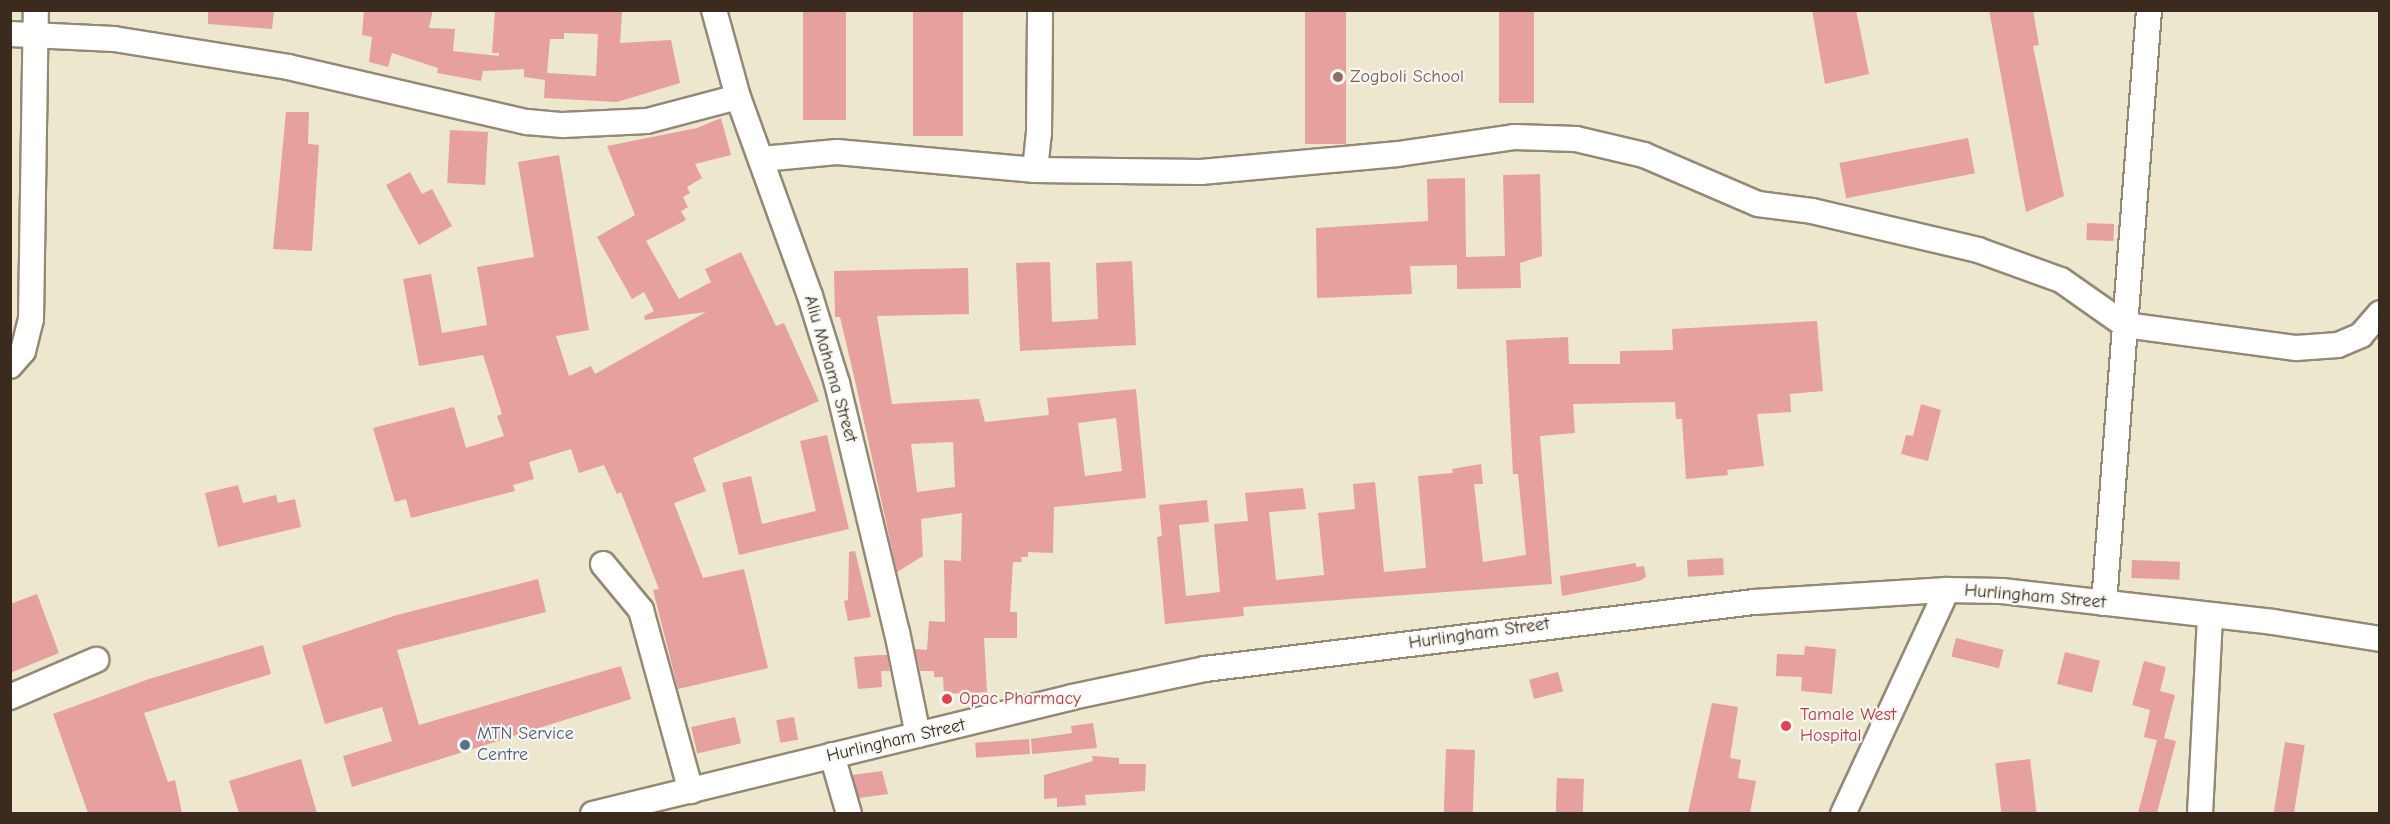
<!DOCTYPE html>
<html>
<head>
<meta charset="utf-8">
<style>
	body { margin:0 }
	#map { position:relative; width:2390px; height:824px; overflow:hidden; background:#ede7ce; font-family:"Comic Neue",sans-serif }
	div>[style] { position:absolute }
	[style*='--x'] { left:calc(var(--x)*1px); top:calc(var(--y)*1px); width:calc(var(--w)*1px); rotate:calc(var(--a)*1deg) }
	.building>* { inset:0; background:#e6a09d; transform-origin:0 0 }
	.roads { filter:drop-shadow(2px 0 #948876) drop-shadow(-2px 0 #948876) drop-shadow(0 2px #948876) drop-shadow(0 -2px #948876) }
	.minor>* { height:24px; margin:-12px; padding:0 12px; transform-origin:12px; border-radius:12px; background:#fff }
	.dots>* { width:16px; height:16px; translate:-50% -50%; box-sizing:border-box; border:3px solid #f6f6f2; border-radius:50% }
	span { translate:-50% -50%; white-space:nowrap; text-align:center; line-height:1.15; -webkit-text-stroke:4.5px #f6f6f2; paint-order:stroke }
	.education-label { font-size:18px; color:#785e54 }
	.left { translate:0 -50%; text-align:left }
	.street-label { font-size:18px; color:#3b2a1e }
	.health-label { font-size:18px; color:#be3a42 }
	.service-label { font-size:18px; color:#4e5e75 }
	.frame { position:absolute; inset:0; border:12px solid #3b2a1e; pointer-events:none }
</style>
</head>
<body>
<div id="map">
	<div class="building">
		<div style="clip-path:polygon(208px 10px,274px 10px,272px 29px,208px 24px)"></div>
		<div style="clip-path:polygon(evenodd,364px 10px,433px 10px,429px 28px,455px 29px,453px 51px,499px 56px,499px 53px,492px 53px,495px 10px,622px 12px,620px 43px,671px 40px,680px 83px,617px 102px,544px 98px,545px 80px,524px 77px,524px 69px,483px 71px,481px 81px,437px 73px,438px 68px,392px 53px,388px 67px,369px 62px,372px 37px,362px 35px,364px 10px,564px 33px,598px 34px,596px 76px,547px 73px,550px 39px,564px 39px,564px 33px)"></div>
		<div style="left:803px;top:10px;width:43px;height:110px"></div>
		<div style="left:913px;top:10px;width:50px;height:126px"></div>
		<div style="left:1305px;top:10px;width:41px;height:134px"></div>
		<div style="left:1499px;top:10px;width:35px;height:93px"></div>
		<div style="clip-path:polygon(1812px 10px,1856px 10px,1869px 74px,1825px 84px)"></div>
		<div style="clip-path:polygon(1989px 10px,2033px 10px,2039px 45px,2033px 46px,2064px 196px,2026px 212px)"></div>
		<div style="clip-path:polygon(286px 112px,309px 112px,308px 144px,319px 145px,312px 251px,273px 249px)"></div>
		<div style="clip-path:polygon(721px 118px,731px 155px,695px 164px,702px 178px,687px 187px,690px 193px,683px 197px,688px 207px,681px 211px,686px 220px,646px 241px,679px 299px,711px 282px,705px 269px,741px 252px,776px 326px,784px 323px,819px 401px,693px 458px,706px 491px,674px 503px,703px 578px,744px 569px,768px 668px,678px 689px,653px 590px,659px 589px,621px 492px,617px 494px,604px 465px,579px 473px,571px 449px,529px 462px,534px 479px,513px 485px,515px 491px,411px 518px,406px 499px,395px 502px,373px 428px,454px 407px,466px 448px,504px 436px,497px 416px,502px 414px,483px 355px,419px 366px,403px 279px,431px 274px,442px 333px,487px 325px,477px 267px,534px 257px,518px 162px,559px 155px,589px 330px,556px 336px,569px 376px,591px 366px,595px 374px,706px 312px,645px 320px,644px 316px,654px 311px,644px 292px,632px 299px,597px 237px,635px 215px,607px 146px,697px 128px)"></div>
		<div style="left:450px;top:130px;width:38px;height:53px;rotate:3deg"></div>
		<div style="left:1968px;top:138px;width:36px;height:131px;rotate:79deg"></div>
		<div style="clip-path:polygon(410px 172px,422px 194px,432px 189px,452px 226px,419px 245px,386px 185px)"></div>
		<div style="clip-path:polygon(1540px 174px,1542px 256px,1520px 263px,1521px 288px,1457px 289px,1457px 265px,1410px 266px,1412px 294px,1317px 298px,1316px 228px,1428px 221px,1427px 179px,1465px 178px,1466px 257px,1505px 256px,1503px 175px)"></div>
		<div style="left:2087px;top:223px;width:27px;height:17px;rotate:2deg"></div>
		<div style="clip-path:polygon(1132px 261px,1136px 345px,1020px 351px,1016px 263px,1050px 262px,1052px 322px,1098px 319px,1096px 263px)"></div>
		<div style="clip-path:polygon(evenodd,968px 268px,969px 314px,877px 316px,892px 404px,979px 399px,985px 422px,1049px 415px,1047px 398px,1136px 389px,1146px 498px,1054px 507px,1053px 553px,1028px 552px,1028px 557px,1021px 557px,1022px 562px,1013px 562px,1010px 612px,1017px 612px,1017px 638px,984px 638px,987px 692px,944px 694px,943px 677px,934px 677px,934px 671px,920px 671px,915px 649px,927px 650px,929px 621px,945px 622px,944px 560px,961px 561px,962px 513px,921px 519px,923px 556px,897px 572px,856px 385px,840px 317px,835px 317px,834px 271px,968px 268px,1116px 418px,1122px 471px,1085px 476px,1078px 423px,1116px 418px,968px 268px,953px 442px,955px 487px,917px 492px,911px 444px,953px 442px)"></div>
		<div style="clip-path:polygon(1817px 321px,1823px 391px,1790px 394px,1791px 412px,1757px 414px,1764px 466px,1727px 470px,1728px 475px,1686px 479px,1682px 419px,1676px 419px,1675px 402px,1573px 404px,1575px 433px,1540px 436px,1552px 584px,1243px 607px,1244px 616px,1165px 624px,1157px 537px,1162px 536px,1159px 505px,1207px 500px,1209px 522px,1179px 525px,1186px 596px,1220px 592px,1214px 524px,1248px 521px,1245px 493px,1303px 488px,1306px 509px,1269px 512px,1276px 580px,1324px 575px,1318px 513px,1355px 509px,1353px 484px,1375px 482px,1384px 572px,1426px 568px,1418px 476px,1453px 473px,1452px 469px,1481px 464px,1483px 484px,1474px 484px,1483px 562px,1526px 555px,1518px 474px,1513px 474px,1506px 340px,1568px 337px,1569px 364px,1620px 364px,1620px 351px,1673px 350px,1672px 329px)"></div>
		<div style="clip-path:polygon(1921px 404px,1941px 410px,1928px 461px,1901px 454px,1906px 435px,1913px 436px)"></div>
		<div style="clip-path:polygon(827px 435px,849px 529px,739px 555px,722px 483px,751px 476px,762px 524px,816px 511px,800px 441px)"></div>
		<div style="clip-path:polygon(238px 485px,243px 503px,276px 495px,278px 503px,295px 499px,301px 527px,218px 547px,205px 493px)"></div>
		<div style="clip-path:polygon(855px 551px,871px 617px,848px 621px,844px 601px,848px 600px,849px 552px)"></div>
		<div style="left:1723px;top:558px;width:17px;height:36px;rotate:87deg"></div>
		<div style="left:2132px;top:560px;width:48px;height:18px;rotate:2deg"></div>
		<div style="clip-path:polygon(1636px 563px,1636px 567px,1644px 566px,1646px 577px,1639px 581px,1562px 596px,1560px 576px)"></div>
		<div style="clip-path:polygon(538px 579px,546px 612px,397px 650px,419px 725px,621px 666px,631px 699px,352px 787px,343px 756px,392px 741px,382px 707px,325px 724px,302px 646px,397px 615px)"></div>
		<div style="clip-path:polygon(37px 594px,59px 653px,10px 673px,10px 604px)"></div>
		<div style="left:1956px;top:638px;width:49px;height:19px;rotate:14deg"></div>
		<div style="clip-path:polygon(263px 645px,271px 674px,144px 713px,168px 782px,175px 780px,182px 813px,88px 813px,53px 714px,149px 679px)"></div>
		<div style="clip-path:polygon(1805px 646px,1836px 649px,1832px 694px,1801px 691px,1802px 677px,1776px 676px,1777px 654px,1804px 655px)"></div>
		<div style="left:2065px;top:652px;width:36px;height:33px;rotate:14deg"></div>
		<div style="clip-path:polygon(879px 655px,887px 655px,890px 671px,881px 671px,882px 687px,858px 689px,854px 657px)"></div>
		<div style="clip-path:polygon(2144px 661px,2166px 667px,2160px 691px,2175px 695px,2164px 738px,2176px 741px,2157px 813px,2138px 813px,2157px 740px,2144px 737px,2150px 710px,2132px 705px)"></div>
		<div style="left:1558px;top:672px;width:20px;height:30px;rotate:75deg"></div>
		<div style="clip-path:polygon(1712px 703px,1738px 707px,1730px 758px,1741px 760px,1738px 778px,1756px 781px,1750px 813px,1688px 813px)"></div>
		<div style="left:735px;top:717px;width:27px;height:45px;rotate:77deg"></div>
		<div style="left:794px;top:717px;width:23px;height:18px;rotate:80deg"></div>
		<div style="clip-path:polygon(1093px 723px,1097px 748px,1032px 754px,1031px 739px,1072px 733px,1071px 726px)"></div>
		<div style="left:1029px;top:739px;width:15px;height:54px;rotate:86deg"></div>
		<div style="left:2285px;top:742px;width:20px;height:72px;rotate:9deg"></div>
		<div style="left:1446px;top:749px;width:29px;height:64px;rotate:2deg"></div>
		<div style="clip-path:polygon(1092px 756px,1119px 758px,1119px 764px,1146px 764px,1145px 791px,1085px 795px,1086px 805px,1057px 807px,1057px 798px,1044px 799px,1044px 775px,1093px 761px)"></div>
		<div style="clip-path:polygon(301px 759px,317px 813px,239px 813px,229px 781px)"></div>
		<div style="left:2030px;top:759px;width:54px;height:35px;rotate:83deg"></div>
		<div style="clip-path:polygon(882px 771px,888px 794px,859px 798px,852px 775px)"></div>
		<div style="left:1557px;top:778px;width:27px;height:35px;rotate:2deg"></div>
	</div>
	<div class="roads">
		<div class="minor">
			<div style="--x:714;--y:10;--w:90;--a:74.6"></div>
			<div style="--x:738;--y:97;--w:212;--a:70.1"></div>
			<div style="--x:810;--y:296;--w:91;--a:72.8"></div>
			<div style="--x:837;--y:383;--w:256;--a:76.5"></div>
			<div style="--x:897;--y:632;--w:105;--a:78.5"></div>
			<div style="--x:10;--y:34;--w:104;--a:2.8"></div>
			<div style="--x:114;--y:39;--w:176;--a:9.1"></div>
			<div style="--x:288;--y:67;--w:245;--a:13"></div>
			<div style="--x:527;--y:122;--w:36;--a:5"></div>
			<div style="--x:563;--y:125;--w:84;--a:-2.7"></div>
			<div style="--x:647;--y:121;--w:94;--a:-14.8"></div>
			<div style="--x:762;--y:159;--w:75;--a:-5.3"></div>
			<div style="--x:837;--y:152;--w:199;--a:5.2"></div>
			<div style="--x:1035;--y:170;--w:37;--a:-84"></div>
			<div style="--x:1039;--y:133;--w:123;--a:-89.5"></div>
			<div style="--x:1035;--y:170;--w:166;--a:0.7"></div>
			<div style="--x:1201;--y:172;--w:198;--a:-5.2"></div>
			<div style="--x:1398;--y:154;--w:117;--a:-8.3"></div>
			<div style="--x:1514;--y:137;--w:62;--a:1.8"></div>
			<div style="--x:1576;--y:139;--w:70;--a:13.2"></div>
			<div style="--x:1644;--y:155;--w:124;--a:23.3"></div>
			<div style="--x:1758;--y:204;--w:54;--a:7.4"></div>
			<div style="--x:1812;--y:211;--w:171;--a:13.2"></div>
			<div style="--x:1978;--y:250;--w:88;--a:19.9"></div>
			<div style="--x:2061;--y:280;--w:78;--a:35.1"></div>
			<div style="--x:2125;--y:325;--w:173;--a:7.7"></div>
			<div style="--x:2296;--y:348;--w:42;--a:-4.1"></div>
			<div style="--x:2338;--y:345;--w:25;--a:-23"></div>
			<div style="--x:2361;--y:335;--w:29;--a:-49"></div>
			<div style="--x:10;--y:366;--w:20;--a:-49"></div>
			<div style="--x:23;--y:351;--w:33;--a:-76"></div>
			<div style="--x:31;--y:319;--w:309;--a:-89.1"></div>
			<div style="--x:603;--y:564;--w:60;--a:50.4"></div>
			<div style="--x:641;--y:610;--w:188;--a:74.6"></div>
			<div style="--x:2104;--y:603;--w:595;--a:-85.66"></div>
			<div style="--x:10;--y:697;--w:94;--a:-23.3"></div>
			<div style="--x:832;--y:755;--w:61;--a:73.9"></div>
			<div style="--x:593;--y:814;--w:493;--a:-13.7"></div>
			<div style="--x:1072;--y:697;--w:136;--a:-11.9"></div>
			<div style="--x:1205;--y:669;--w:553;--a:-6.96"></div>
			<div style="--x:1754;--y:602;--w:193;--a:-3.6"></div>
			<div style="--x:1947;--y:590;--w:55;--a:1"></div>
			<div style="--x:2002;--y:591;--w:273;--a:6.5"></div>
			<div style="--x:2273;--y:622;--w:108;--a:9"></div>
			<div style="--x:1843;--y:814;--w:247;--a:-65.1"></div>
			<div style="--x:2200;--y:814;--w:198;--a:-87.1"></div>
		</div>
	</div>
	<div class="dots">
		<div style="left:1338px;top:77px;background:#8d6e63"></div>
		<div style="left:947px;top:699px;background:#e0444e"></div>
		<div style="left:1786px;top:726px;background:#e0444e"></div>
		<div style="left:465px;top:745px;background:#5c6f8a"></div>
	</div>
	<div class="education-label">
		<span class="left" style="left:1350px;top:77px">Zogboli School</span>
	</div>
	<div class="street-label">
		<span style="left:830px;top:369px;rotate:74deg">Aliu Mahama Street</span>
		<span style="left:2035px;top:597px;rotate:5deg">Hurlingham Street</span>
		<span style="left:1479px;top:634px;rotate:-8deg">Hurlingham Street</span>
		<span style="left:896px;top:741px;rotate:-13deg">Hurlingham Street</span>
	</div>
	<div class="health-label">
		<span class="left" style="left:959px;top:699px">Opac Pharmacy</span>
		<span class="left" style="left:1800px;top:726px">Tamale West<br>Hospital</span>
	</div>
	<div class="service-label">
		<span class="left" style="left:477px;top:745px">MTN Service<br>Centre</span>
	</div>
	<div class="frame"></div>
</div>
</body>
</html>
